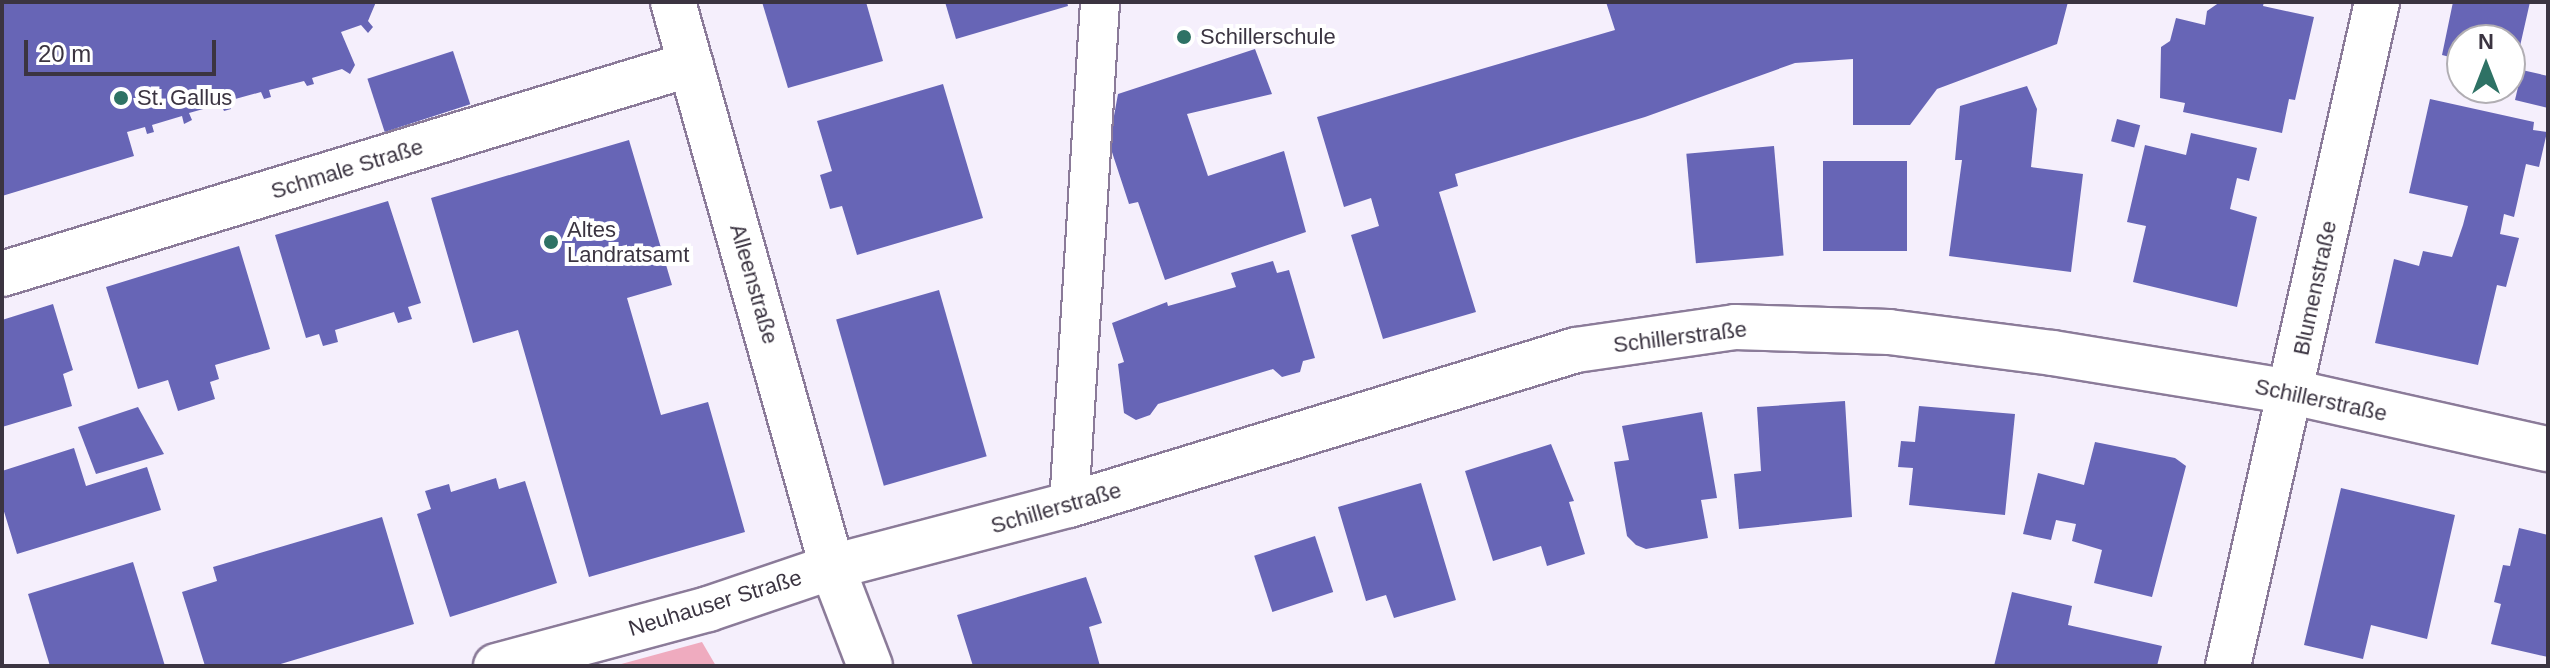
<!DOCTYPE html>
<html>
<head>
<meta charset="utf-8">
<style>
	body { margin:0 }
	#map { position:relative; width:2550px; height:668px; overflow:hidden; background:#f5effc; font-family:Arial,sans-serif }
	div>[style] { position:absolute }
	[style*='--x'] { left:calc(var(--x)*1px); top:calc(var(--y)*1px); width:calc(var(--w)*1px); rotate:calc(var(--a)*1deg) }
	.green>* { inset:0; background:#efabbf }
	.building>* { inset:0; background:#6765b6; transform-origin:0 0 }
	.roads { filter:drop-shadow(2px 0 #8b7b99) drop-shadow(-2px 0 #8b7b99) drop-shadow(0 2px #8b7b99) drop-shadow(0 -2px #8b7b99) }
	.lane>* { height:38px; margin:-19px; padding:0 19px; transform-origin:19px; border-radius:19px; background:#fff }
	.street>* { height:44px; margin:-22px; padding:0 22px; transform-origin:22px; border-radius:22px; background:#fff }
	.secondary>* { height:44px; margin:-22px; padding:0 22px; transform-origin:22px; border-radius:22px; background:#fff }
	.dots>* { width:22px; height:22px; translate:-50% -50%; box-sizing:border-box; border:4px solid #fff; border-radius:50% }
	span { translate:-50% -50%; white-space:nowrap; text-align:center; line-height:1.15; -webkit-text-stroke:8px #fff; paint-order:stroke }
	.poi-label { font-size:22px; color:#3b3441 }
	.left { translate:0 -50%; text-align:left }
	.street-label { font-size:22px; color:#3b3441 }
	.frame { position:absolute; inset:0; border:4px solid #3b3441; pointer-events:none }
	.north { position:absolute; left:2446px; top:24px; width:80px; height:80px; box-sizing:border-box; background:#fff; border:2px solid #b1aeb3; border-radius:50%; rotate:0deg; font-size:22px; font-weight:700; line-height:32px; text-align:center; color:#3b3441 }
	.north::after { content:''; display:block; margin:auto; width:28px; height:36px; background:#2e7265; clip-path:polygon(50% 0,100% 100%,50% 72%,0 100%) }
	.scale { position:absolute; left:24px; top:40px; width:192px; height:36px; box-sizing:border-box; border:4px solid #3b3441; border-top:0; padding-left:10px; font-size:24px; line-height:28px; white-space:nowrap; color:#3b3441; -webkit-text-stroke:6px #fff; paint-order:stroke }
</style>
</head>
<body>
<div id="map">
	<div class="green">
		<div style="clip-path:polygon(702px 642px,716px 666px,614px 666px)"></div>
	</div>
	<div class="building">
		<div style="clip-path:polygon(2px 2px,376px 2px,368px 21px,373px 27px,368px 33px,361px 25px,341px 32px,355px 65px,350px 74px,342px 69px,312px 78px,314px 84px,307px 86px,304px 81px,269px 90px,271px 97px,264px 99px,261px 92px,228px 101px,231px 109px,224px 111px,221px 104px,189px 113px,192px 120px,184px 124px,182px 116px,152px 125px,154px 132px,147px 134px,145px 127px,127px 132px,134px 156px,2px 196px)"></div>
		<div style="clip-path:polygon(762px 2px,866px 2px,883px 61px,788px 88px)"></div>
		<div style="clip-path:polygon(945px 2px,1067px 2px,1068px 6px,956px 39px)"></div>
		<div style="clip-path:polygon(1606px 2px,1942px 4px,2068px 2px,2057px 44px,1937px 89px,1910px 125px,1853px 125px,1853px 59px,1795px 63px,1645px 117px,1455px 174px,1458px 186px,1439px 192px,1476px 312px,1383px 339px,1351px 235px,1379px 226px,1371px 198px,1344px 207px,1317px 117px,1615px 30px)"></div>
		<div style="clip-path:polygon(2220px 2px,2264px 2px,2263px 6px,2314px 17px,2295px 100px,2289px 99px,2282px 133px,2183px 112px,2185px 103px,2160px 98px,2161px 47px,2170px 41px,2176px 18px,2205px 25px,2207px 11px)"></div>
		<div style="clip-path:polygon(2453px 2px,2530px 2px,2518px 55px,2510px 53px,2510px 40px,2462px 40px,2462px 60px,2442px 55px)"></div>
		<div style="clip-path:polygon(1255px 49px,1272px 94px,1187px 114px,1208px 176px,1284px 151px,1306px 232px,1165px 280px,1138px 202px,1129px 204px,1109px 143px,1118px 94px)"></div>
		<div style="left:453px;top:51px;width:56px;height:90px;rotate:72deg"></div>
		<div style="clip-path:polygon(2522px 70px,2548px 76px,2548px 108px,2515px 100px)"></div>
		<div style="clip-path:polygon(943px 84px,983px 218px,857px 255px,842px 206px,830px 209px,820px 175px,832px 171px,817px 121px)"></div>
		<div style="clip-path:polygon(2027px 86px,2037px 109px,2031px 167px,2083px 174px,2071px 272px,1949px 256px,1962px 160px,1955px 160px,1960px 106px)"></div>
		<div style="clip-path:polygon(2430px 99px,2534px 122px,2533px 130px,2547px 132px,2539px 167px,2526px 164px,2514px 217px,2504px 214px,2500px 234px,2519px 238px,2506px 287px,2497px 285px,2478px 365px,2375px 343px,2394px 259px,2419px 266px,2423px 251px,2452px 257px,2463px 225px,2468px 206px,2409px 193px)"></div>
		<div style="left:2117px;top:119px;width:24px;height:23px;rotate:15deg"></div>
		<div style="clip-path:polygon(2191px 133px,2257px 148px,2249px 181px,2237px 178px,2230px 209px,2257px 217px,2237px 307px,2133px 282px,2146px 226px,2127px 222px,2145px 145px,2186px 155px)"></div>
		<div style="clip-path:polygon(629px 140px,672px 285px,627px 298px,661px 415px,708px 402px,745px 532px,589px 577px,518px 330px,473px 343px,431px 198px)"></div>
		<div style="left:1774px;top:146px;width:110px;height:88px;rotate:85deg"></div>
		<div style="left:1823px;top:161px;width:84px;height:90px"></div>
		<div style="clip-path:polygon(388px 201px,421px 303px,408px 307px,412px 319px,398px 323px,394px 312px,335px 330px,338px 342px,323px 346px,319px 334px,306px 338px,275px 235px)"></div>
		<div style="clip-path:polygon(239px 246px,270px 349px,215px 365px,219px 379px,210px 382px,215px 399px,178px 411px,168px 380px,138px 389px,106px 287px)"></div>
		<div style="clip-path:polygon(1273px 261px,1277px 273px,1289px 270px,1315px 358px,1303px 361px,1300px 372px,1282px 377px,1273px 369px,1158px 404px,1150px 415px,1136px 420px,1124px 413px,1118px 364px,1124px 362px,1112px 323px,1167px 302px,1168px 306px,1236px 287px,1231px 273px)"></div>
		<div style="left:939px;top:290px;width:173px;height:107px;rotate:74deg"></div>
		<div style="clip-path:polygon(53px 304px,73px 370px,63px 374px,72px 406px,2px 427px,2px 320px)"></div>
		<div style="clip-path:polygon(1845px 401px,1852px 517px,1739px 529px,1734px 474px,1761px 471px,1757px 407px)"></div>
		<div style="clip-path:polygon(1919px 406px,2015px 414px,2005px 515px,1909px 505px,1913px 468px,1898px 467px,1901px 441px,1915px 442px)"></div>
		<div style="clip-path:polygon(138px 407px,164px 454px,96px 474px,78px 427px)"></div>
		<div style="clip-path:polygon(1702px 412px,1717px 498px,1701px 500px,1708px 538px,1646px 549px,1636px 545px,1627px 536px,1614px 462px,1629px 460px,1622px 426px)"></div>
		<div style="clip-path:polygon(2095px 442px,2175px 458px,2186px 466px,2152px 597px,2094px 583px,2102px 550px,2072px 541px,2076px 524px,2056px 520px,2051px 540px,2023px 534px,2038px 473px,2084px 485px)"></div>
		<div style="clip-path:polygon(1551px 444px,1574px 501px,1569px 502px,1585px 554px,1547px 566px,1541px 546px,1493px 561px,1465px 471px)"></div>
		<div style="clip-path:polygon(74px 448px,86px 486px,147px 467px,161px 510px,17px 554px,2px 505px,2px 471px)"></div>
		<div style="clip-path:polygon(496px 478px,499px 489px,525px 481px,557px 583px,450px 617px,417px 514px,431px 509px,425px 491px,449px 484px,451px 492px)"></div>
		<div style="clip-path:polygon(1421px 483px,1456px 600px,1394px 618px,1386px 595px,1366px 601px,1338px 507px)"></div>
		<div style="clip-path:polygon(2341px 488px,2455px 515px,2427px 639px,2371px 625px,2363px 659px,2304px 645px)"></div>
		<div style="clip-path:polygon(382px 517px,414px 624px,274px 666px,205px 666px,182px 592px,217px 581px,213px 567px)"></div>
		<div style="clip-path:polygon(2519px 528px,2548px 535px,2548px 657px,2491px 644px,2501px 604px,2494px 602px,2503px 565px,2510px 566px)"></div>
		<div style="left:1315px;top:536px;width:59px;height:64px;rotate:72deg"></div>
		<div style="clip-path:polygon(133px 562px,165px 666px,50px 666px,28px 594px)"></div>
		<div style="clip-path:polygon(1086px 577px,1102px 623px,1089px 627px,1100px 666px,973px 666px,957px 615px)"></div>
		<div style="clip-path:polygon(2012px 592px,2072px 606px,2068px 625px,2162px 646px,2157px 666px,1994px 666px)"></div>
	</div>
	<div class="roads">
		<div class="lane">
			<div style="--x:1069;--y:505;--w:504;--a:-86.47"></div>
		</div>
		<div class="street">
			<div style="--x:2;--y:274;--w:720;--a:-16.95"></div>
			<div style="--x:832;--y:567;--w:245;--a:-14.7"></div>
			<div style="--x:1069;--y:505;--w:530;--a:-17"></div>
			<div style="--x:1576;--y:350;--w:161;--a:-8.2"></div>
			<div style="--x:1735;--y:327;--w:154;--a:1.9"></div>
			<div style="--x:1889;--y:332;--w:165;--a:7.3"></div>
			<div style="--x:2053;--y:353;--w:242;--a:9.3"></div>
			<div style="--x:2292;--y:392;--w:262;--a:12.6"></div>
			<div style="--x:2228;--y:666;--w:681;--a:-77.35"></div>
		</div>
		<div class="secondary">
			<div style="--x:673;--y:2;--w:587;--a:74.28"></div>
			<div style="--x:832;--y:567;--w:106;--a:69"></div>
			<div style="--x:496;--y:666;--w:220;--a:-15"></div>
			<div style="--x:708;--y:609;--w:131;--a:-18.7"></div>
		</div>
	</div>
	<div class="dots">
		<div style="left:1184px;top:37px;background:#2e7265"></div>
		<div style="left:121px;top:98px;background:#2e7265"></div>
		<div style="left:551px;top:242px;background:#2e7265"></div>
	</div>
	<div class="poi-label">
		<span class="left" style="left:1200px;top:37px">Schillerschule</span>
		<span class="left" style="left:137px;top:98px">St. Gallus</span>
		<span class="left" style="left:567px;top:242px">Altes<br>Landratsamt</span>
	</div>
	<div class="street-label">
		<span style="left:347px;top:169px;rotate:-17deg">Schmale Straße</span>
		<span style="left:754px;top:284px;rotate:74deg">Alleenstraße</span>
		<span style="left:2315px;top:288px;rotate:-78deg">Blumenstraße</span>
		<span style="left:1680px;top:337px;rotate:-7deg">Schillerstraße</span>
		<span style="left:2321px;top:400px;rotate:12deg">Schillerstraße</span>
		<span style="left:1056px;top:508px;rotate:-16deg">Schillerstraße</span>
		<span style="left:715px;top:603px;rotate:-17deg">Neuhauser Straße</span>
	</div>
	<div class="frame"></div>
	<div class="north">N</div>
	<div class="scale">20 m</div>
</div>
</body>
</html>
